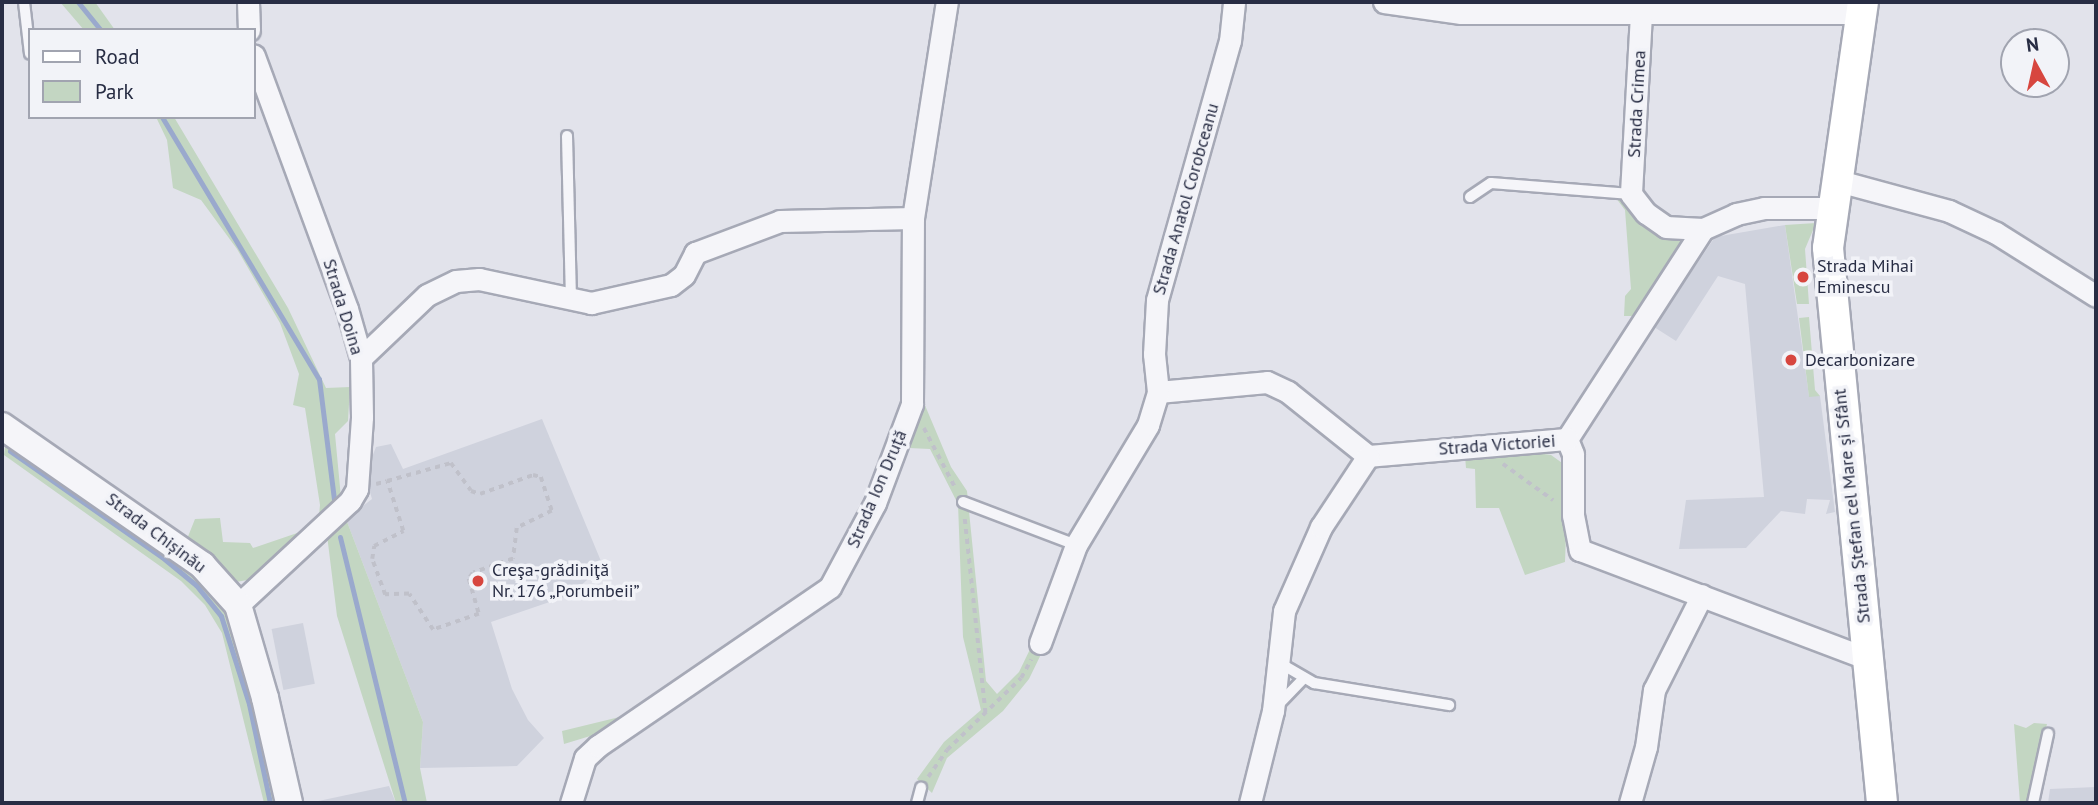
<!DOCTYPE html>
<html>
<head>
<meta charset="utf-8">
<style>
	body { margin:0 }
	#map { position:relative; width:2098px; height:805px; overflow:hidden; background:#e2e3eb; font-family:"PT Sans",sans-serif }
	div>[style] { position:absolute }
	[style*='--x'] { left:calc(var(--x)*1px); top:calc(var(--y)*1px); width:calc(var(--w)*1px); rotate:calc(var(--a)*1deg) }
	.built>* { inset:0; background:#cfd2dd; transform-origin:0 0 }
	.green>* { inset:0; background:#c3d6c2 }
	.stream>* { height:5px; margin:-2.5px; padding:0 2.5px; transform-origin:2.5px; border-radius:2.5px; background:#9aa9cd }
	.path>* { height:3.5px; margin-top:-1.75px; transform-origin:0; background:repeating-linear-gradient(90deg,#c0c1ca 0 5px,transparent 0 10px) }
	.roads { filter:drop-shadow(2px 0 #a6a9b6) drop-shadow(-2px 0 #a6a9b6) drop-shadow(0 2px #a6a9b6) drop-shadow(0 -2px #a6a9b6) }
	.service>* { height:10px; margin:-5px; padding:0 5px; transform-origin:5px; border-radius:5px; background:#f5f5f9 }
	.minor>* { height:21px; margin:-10.5px; padding:0 10.5px; transform-origin:10.5px; border-radius:10.5px; background:#f5f5f9 }
	.tertiary>* { height:26px; margin:-13px; padding:0 13px; transform-origin:13px; border-radius:13px; background:#f5f5f9 }
	.secondary>* { height:30px; margin:-15px; padding:0 15px; transform-origin:15px; border-radius:15px; background:#fff }
	.dots>* { width:19px; height:19px; translate:-50% -50%; box-sizing:border-box; border:4px solid #f2f3f8; border-radius:50% }
	span { translate:-50% -50%; white-space:nowrap; text-align:center; line-height:1.15; -webkit-text-stroke:7px #f2f3f8; paint-order:stroke }
	.street-label { font-size:18px; color:#282d44 }
	.poi-label { font-size:18px; color:#282d44 }
	.left { translate:0 -50%; text-align:left }
	.frame { position:absolute; inset:0; border:4px solid #282d44; pointer-events:none }
	.legend { position:absolute; left:28px; top:28px; width:228px; height:91px; box-sizing:border-box; background:#f2f3f8; border:2px solid #a1a4b0; margin:0; padding:9px 12px; list-style:none; font-size:21px; color:#282d44 }
	.legend li { display:flex; align-items:center; gap:14px; height:35px }
	.legend b { width:35px; border:2px solid #a1a4b0 }
	.north { position:absolute; left:2000px; top:28px; width:70px; height:70px; box-sizing:border-box; background:#f2f3f8; border:2px solid #a1a4b0; border-radius:50%; rotate:352deg; font-size:19px; font-weight:700; line-height:28px; text-align:center; color:#282d44 }
	.north::after { content:''; display:block; margin:auto; width:24px; height:32px; background:#d7463f; clip-path:polygon(50% 0,100% 100%,50% 72%,0 100%) }
</style>
</head>
<body>
<div id="map">
	<div class="built">
		<div style="clip-path:polygon(1785px 225px,1809px 396px,1820px 396px,1835px 512px,1826px 514px,1830px 500px,1807px 499px,1805px 514px,1781px 511px,1746px 548px,1679px 549px,1686px 500px,1764px 497px,1745px 284px,1718px 276px,1676px 341px,1654px 327px,1715px 237px)"></div>
		<div style="clip-path:polygon(542px 419px,603px 566px,570px 595px,491px 622px,512px 689px,528px 720px,544px 738px,517px 766px,420px 768px,423px 722px,346px 519px,372px 499px,365px 475px,376px 447px,391px 444px,403px 469px)"></div>
		<div style="left:303px;top:623px;width:62px;height:32px;rotate:79deg"></div>
		<div style="clip-path:polygon(389px 786px,396px 803px,309px 803px)"></div>
		<div style="clip-path:polygon(2096px 787px,2096px 803px,2048px 803px,2050px 789px)"></div>
	</div>
	<div class="green">
		<div style="clip-path:polygon(60px 2px,95px 2px,115px 30px,84px 30px)"></div>
		<div style="clip-path:polygon(156px 117px,174px 117px,288px 308px,326px 388px,350px 387px,348px 421px,335px 434px,341px 498px,253px 579px,236px 582px,226px 581px,187px 539px,195px 519px,220px 518px,223px 542px,250px 543px,253px 548px,306px 530px,319px 516px,320px 505px,305px 408px,293px 405px,299px 374px,280px 323px,237px 249px,201px 200px,173px 188px,167px 140px)"></div>
		<div style="clip-path:polygon(1616px 198px,1630px 201px,1688px 237px,1636px 316px,1624px 316px,1625px 296px,1631px 289px,1625px 210px)"></div>
		<div style="clip-path:polygon(1816px 223px,1805px 249px,1809px 304px,1797px 304px,1785px 225px)"></div>
		<div style="clip-path:polygon(1809px 317px,1815px 390px,1820px 396px,1809px 397px,1799px 318px)"></div>
		<div style="clip-path:polygon(918px 400px,924px 403px,951px 467px,967px 491px,986px 681px,997px 694px,1019px 672px,1034px 641px,1045px 646px,1029px 679px,1003px 711px,947px 758px,932px 793px,917px 779px,944px 742px,981px 710px,963px 637px,958px 504px,930px 449px,909px 448px)"></div>
		<div style="clip-path:polygon(6px 439px,186px 564px,215px 594px,233px 622px,254px 693px,276px 803px,264px 803px,222px 633px,205px 605px,181px 581px,4px 455px)"></div>
		<div style="clip-path:polygon(1517px 450px,1551px 455px,1565px 465px,1568px 480px,1565px 562px,1525px 575px,1499px 508px,1476px 508px,1475px 469px,1466px 468px,1465px 456px)"></div>
		<div style="clip-path:polygon(346px 519px,423px 722px,420px 768px,427px 803px,396px 803px,337px 616px,327px 535px)"></div>
		<div style="clip-path:polygon(636px 713px,610px 730px,564px 744px,562px 731px)"></div>
		<div style="clip-path:polygon(2034px 723px,2047px 724px,2027px 803px,2020px 803px,2014px 724px,2026px 728px)"></div>
	</div>
	<div class="stream">
		<div style="--x:78;--y:2;--w:36;--a:51"></div>
		<div style="--x:162;--y:117;--w:305;--a:59.1"></div>
		<div style="--x:319;--y:379;--w:122;--a:82.9"></div>
		<div style="--x:10;--y:451;--w:185;--a:34.9"></div>
		<div style="--x:162;--y:557;--w:44;--a:39.5"></div>
		<div style="--x:196;--y:585;--w:40;--a:51"></div>
		<div style="--x:221;--y:616;--w:92;--a:72.3"></div>
		<div style="--x:249;--y:704;--w:101;--a:78"></div>
		<div style="--x:340;--y:537;--w:274;--a:76.3"></div>
	</div>
	<div class="path">
		<div style="--x:924;--y:428;--w:69;--a:62.3"></div>
		<div style="--x:1503;--y:464;--w:62;--a:35.8"></div>
		<div style="--x:376;--y:484;--w:11;--a:-15"></div>
		<div style="--x:387;--y:481;--w:66;--a:-15.7"></div>
		<div style="--x:451;--y:463;--w:34;--a:54"></div>
		<div style="--x:471;--y:491;--w:9;--a:18"></div>
		<div style="--x:480;--y:494;--w:56;--a:-19.7"></div>
		<div style="--x:533;--y:475;--w:8;--a:14"></div>
		<div style="--x:541;--y:477;--w:36;--a:72"></div>
		<div style="--x:552;--y:511;--w:39;--a:154"></div>
		<div style="--x:517;--y:528;--w:31;--a:97"></div>
		<div style="--x:513;--y:559;--w:42;--a:160.7"></div>
		<div style="--x:473;--y:573;--w:7;--a:124"></div>
		<div style="--x:469;--y:579;--w:36;--a:74"></div>
		<div style="--x:479;--y:614;--w:49;--a:160.8"></div>
		<div style="--x:433;--y:630;--w:43;--a:-123.7"></div>
		<div style="--x:409;--y:594;--w:24;--a:178"></div>
		<div style="--x:385;--y:595;--w:38;--a:-110"></div>
		<div style="--x:372;--y:559;--w:13;--a:-81"></div>
		<div style="--x:374;--y:546;--w:33;--a:-27"></div>
		<div style="--x:403;--y:531;--w:52;--a:-107.7"></div>
		<div style="--x:965;--y:519;--w:196;--a:83.9"></div>
		<div style="--x:928;--y:777;--w:33;--a:-55"></div>
		<div style="--x:947;--y:750;--w:103;--a:-44.2"></div>
		<div style="--x:1021;--y:678;--w:21;--a:-61"></div>
	</div>
	<div class="roads">
		<div class="service">
			<div style="--x:24;--y:2;--w:52;--a:83.4"></div>
			<div style="--x:567;--y:136;--w:165;--a:88.6"></div>
			<div style="--x:1470;--y:197;--w:25;--a:-34"></div>
			<div style="--x:1491;--y:183;--w:140;--a:4.5"></div>
			<div style="--x:963;--y:502;--w:121;--a:20.8"></div>
			<div style="--x:1278;--y:662;--w:42;--a:30.3"></div>
			<div style="--x:1314;--y:683;--w:137;--a:9.3"></div>
			<div style="--x:1277;--y:706;--w:36;--a:-46"></div>
			<div style="--x:917;--y:803;--w:16;--a:-75"></div>
			<div style="--x:2033;--y:803;--w:71;--a:-77.7"></div>
		</div>
		<div class="minor">
			<div style="--x:248;--y:2;--w:28;--a:88"></div>
			<div style="--x:1384;--y:2;--w:78;--a:8.1"></div>
			<div style="--x:1461;--y:13;--w:398;--a:0"></div>
			<div style="--x:1641;--y:14;--w:180;--a:93.2"></div>
			<div style="--x:1631;--y:194;--w:24;--a:52"></div>
			<div style="--x:1646;--y:213;--w:24;--a:35"></div>
			<div style="--x:1666;--y:227;--w:37;--a:3"></div>
			<div style="--x:1835;--y:180;--w:118;--a:15.2"></div>
			<div style="--x:1949;--y:211;--w:52;--a:25.1"></div>
			<div style="--x:1996;--y:233;--w:118;--a:32.2"></div>
			<div style="--x:361;--y:358;--w:91;--a:-43.7"></div>
			<div style="--x:427;--y:295;--w:32;--a:-26"></div>
			<div style="--x:456;--y:281;--w:23;--a:-5"></div>
			<div style="--x:479;--y:279;--w:115;--a:12.1"></div>
			<div style="--x:591;--y:303;--w:82;--a:-12.7"></div>
			<div style="--x:671;--y:285;--w:16;--a:-38"></div>
			<div style="--x:684;--y:275;--w:25;--a:-63"></div>
			<div style="--x:695;--y:253;--w:91;--a:-20.6"></div>
			<div style="--x:780;--y:221;--w:133;--a:-1.3"></div>
			<div style="--x:1158;--y:392;--w:109;--a:-5.2"></div>
			<div style="--x:1267;--y:382;--w:23;--a:25"></div>
			<div style="--x:1288;--y:392;--w:102;--a:38.7"></div>
			<div style="--x:1567;--y:439;--w:16;--a:68"></div>
			<div style="--x:1573;--y:454;--w:61;--a:90"></div>
			<div style="--x:1573;--y:515;--w:36;--a:79"></div>
			<div style="--x:1580;--y:550;--w:308;--a:20.7"></div>
			<div style="--x:1567;--y:439;--w:250;--a:-57.1"></div>
			<div style="--x:1703;--y:229;--w:36;--a:-24"></div>
			<div style="--x:1736;--y:214;--w:29;--a:-12"></div>
			<div style="--x:1764;--y:208;--w:67;--a:0"></div>
			<div style="--x:1368;--y:456;--w:200;--a:-4.9"></div>
			<div style="--x:238;--y:605;--w:153;--a:-42.9"></div>
			<div style="--x:350;--y:501;--w:14;--a:-60"></div>
			<div style="--x:357;--y:489;--w:72;--a:-86"></div>
			<div style="--x:362;--y:417;--w:59;--a:-91"></div>
			<div style="--x:361;--y:358;--w:51;--a:-105.9"></div>
			<div style="--x:347;--y:309;--w:270;--a:-110.2"></div>
			<div style="--x:1040;--y:643;--w:104;--a:-69.8"></div>
			<div style="--x:1076;--y:545;--w:140;--a:-59"></div>
			<div style="--x:1148;--y:425;--w:34;--a:-73"></div>
			<div style="--x:1158;--y:392;--w:38;--a:-96"></div>
			<div style="--x:1154;--y:354;--w:54;--a:-86.8"></div>
			<div style="--x:1157;--y:300;--w:269;--a:-74.3"></div>
			<div style="--x:1230;--y:41;--w:39;--a:-84"></div>
			<div style="--x:571;--y:803;--w:47;--a:-72.7"></div>
			<div style="--x:585;--y:758;--w:18;--a:-43"></div>
			<div style="--x:598;--y:746;--w:281;--a:-34.4"></div>
			<div style="--x:830;--y:587;--w:95;--a:-61.8"></div>
			<div style="--x:875;--y:503;--w:106;--a:-69.5"></div>
			<div style="--x:912;--y:404;--w:186;--a:-89.7"></div>
			<div style="--x:913;--y:218;--w:219;--a:-81.1"></div>
			<div style="--x:1250;--y:803;--w:95;--a:-76"></div>
			<div style="--x:1273;--y:711;--w:101;--a:-83.7"></div>
			<div style="--x:1284;--y:611;--w:92;--a:-66.2"></div>
			<div style="--x:1321;--y:527;--w:85;--a:-56.5"></div>
			<div style="--x:1630;--y:803;--w:58;--a:-74.1"></div>
			<div style="--x:1646;--y:747;--w:58;--a:-82"></div>
			<div style="--x:1654;--y:690;--w:106;--a:-63.2"></div>
		</div>
		<div class="tertiary">
			<div style="--x:2;--y:426;--w:244;--a:34.8"></div>
			<div style="--x:202;--y:565;--w:54;--a:48"></div>
			<div style="--x:238;--y:605;--w:97;--a:73.8"></div>
			<div style="--x:265;--y:698;--w:108;--a:77.1"></div>
		</div>
		<div class="secondary">
			<div style="--x:1863;--y:2;--w:248;--a:98.1"></div>
			<div style="--x:1828;--y:248;--w:558;--a:84.44"></div>
		</div>
	</div>
	<div class="dots">
		<div style="left:1803px;top:277px;background:#d7463f"></div>
		<div style="left:1791px;top:360px;background:#d7463f"></div>
		<div style="left:478px;top:581px;background:#d7463f"></div>
	</div>
	<div class="street-label">
		<span style="left:1637px;top:104px;rotate:-87deg">Strada Crimea</span>
		<span style="left:1186px;top:199px;rotate:-74deg">Strada Anatol Corobceanu</span>
		<span style="left:343px;top:307px;rotate:73deg">Strada Doina</span>
		<span style="left:1497px;top:445px;rotate:-4deg">Strada Victoriei</span>
		<span style="left:877px;top:489px;rotate:-67deg">Strada Ion Druță</span>
		<span style="left:1852px;top:506px;rotate:-96deg">Strada Ștefan cel Mare și Sfânt</span>
		<span style="left:156px;top:533px;rotate:37deg">Strada Chișinău</span>
	</div>
	<div class="poi-label">
		<span class="left" style="left:1817px;top:277px">Strada Mihai<br>Eminescu</span>
		<span class="left" style="left:1805px;top:360px">Decarbonizare</span>
		<span class="left" style="left:492px;top:581px">Creşa-grădiniţă<br>Nr. 176 „Porumbeii”</span>
	</div>
	<div class="frame"></div>
	<ul class="legend">
	<li><b style="height:9px;background:#fff"></b>Road</li>
	<li><b style="height:19px;background:#c3d6c2"></b>Park</li>
	</ul>
	<div class="north">N</div>
</div>
</body>
</html>
